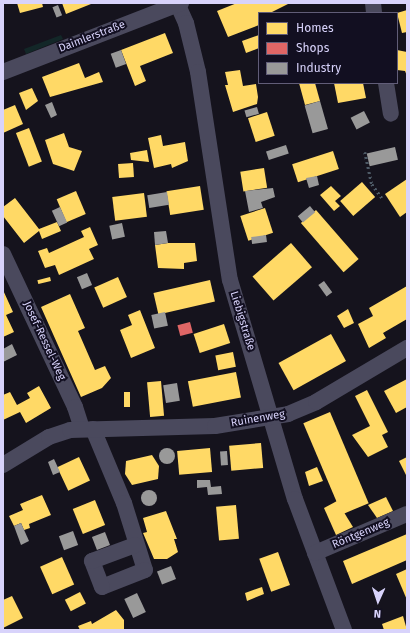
<!DOCTYPE html>
<html>
<head>
<meta charset="utf-8">
<style>
	body { margin:0 }
	#map { position:relative; width:410px; height:633px; overflow:hidden; background:#15131d; font-family:"Fira Sans",sans-serif }
	div>[style] { position:absolute }
	[style*='--x'] { left:calc(var(--x)*1px); top:calc(var(--y)*1px); width:calc(var(--w)*1px); rotate:calc(var(--a)*1deg) }
	.green>* { inset:0; background:#132728 }
	.homes>* { inset:0; background:#ffd966; transform-origin:0 0 }
	.shops>* { inset:0; background:#e06666; transform-origin:0 0 }
	.industry>* { inset:0; background:#999; transform-origin:0 0 }
	.round { border-radius:50% }
	.path>* { height:2.5px; margin-top:-1.25px; transform-origin:0; background:repeating-linear-gradient(90deg,#4d5a66 0 2px,transparent 0 5px) }
	.minor>* { height:16px; margin:-8px; padding:0 8px; transform-origin:8px; border-radius:8px; background:#4a495d }
	span { translate:-50% -50%; white-space:nowrap; text-align:center; line-height:1.15; -webkit-text-stroke:4px #120f21; paint-order:stroke }
	.street-label { font-size:11px; color:#d8d3fb }
	.frame { position:absolute; inset:0; border:4px solid #d8d3fb; pointer-events:none }
	.legend { position:absolute; left:258px; top:12px; width:140px; height:72px; box-sizing:border-box; background:#120f21; border:1px solid #615d78; margin:0; padding:5px 7px; list-style:none; font-size:12px; color:#d8d3fb }
	.legend li { display:flex; align-items:center; gap:8px; height:20px }
	.legend b { width:20px; border:1px solid #615d78 }
	.north { position:absolute; left:358px; top:581px; width:40px; height:40px; -webkit-text-stroke:3px #120f21; paint-order:stroke; rotate:183deg; font-size:11px; font-weight:700; line-height:16px; text-align:center; color:#d8d3fb }
	.north::after { content:''; display:block; margin:auto; width:14px; height:18px; background:#d8d3fb; clip-path:polygon(50% 0,100% 100%,50% 72%,0 100%) }
</style>
</head>
<body>
<div id="map">
	<div class="green">
		<div style="clip-path:polygon(61px 35px,63px 39px,26px 54px,24px 49px)"></div>
	</div>
	<div class="homes">
		<div style="clip-path:polygon(17px 3px,42px 3px,43px 7px,20px 13px)"></div>
		<div style="clip-path:polygon(62px 3px,90px 3px,91px 4px,66px 14px)"></div>
		<div style="clip-path:polygon(237px 3px,290px 3px,270px 13px,259px 13px,259px 25px,228px 37px,217px 11px)"></div>
		<div style="clip-path:polygon(407px 10px,407px 32px,402px 33px,397px 13px)"></div>
		<div style="clip-path:polygon(165px 33px,173px 53px,140px 66px,146px 81px,135px 86px,121px 50px)"></div>
		<div style="clip-path:polygon(259px 35px,259px 48px,246px 53px,242px 41px)"></div>
		<div style="clip-path:polygon(397px 50px,407px 52px,407px 76px,405px 71px,397px 70px)"></div>
		<div style="clip-path:polygon(79px 63px,85px 78px,99px 72px,103px 82px,50px 97px,42px 77px)"></div>
		<div style="clip-path:polygon(240px 70px,243px 86px,256px 84px,258px 97px,257px 104px,233px 112px,225px 85px,228px 85px,225px 72px)"></div>
		<div style="clip-path:polygon(299px 83px,315px 83px,320px 101px,305px 105px)"></div>
		<div style="clip-path:polygon(334px 83px,363px 83px,366px 98px,338px 103px)"></div>
		<div style="clip-path:polygon(32px 88px,38px 101px,26px 110px,19px 93px)"></div>
		<div style="clip-path:polygon(15px 105px,23px 124px,3px 133px,3px 110px)"></div>
		<div style="left:267px;top:112px;width:25px;height:20px;rotate:72deg"></div>
		<div style="left:29px;top:128px;width:36px;height:14px;rotate:69deg"></div>
		<div style="clip-path:polygon(64px 133px,69px 147px,82px 151px,74px 171px,53px 164px,45px 140px)"></div>
		<div style="clip-path:polygon(161px 135px,163px 146px,185px 142px,188px 161px,172px 168px,171px 164px,154px 168px,148px 138px)"></div>
		<div style="clip-path:polygon(147px 150px,149px 162px,131px 160px,130px 153px)"></div>
		<div style="left:333px;top:151px;width:19px;height:43px;rotate:72deg"></div>
		<div style="left:133px;top:163px;width:14px;height:15px;rotate:86deg"></div>
		<div style="left:264px;top:168px;width:20px;height:24px;rotate:81deg"></div>
		<div style="clip-path:polygon(407px 179px,407px 212px,400px 217px,385px 194px)"></div>
		<div style="left:362px;top:182px;width:20px;height:29px;rotate:49deg"></div>
		<div style="left:200px;top:186px;width:24px;height:34px;rotate:81deg"></div>
		<div style="clip-path:polygon(331px 186px,341px 196px,335px 201px,340px 206px,334px 211px,320px 195px)"></div>
		<div style="left:76px;top:191px;width:25px;height:21px;rotate:67deg"></div>
		<div style="left:144px;top:193px;width:24px;height:32px;rotate:83deg"></div>
		<div style="clip-path:polygon(15px 198px,39px 229px,57px 222px,61px 231px,42px 239px,39px 231px,24px 243px,3px 216px,3px 207px)"></div>
		<div style="left:265px;top:208px;width:26px;height:26px;rotate:72deg"></div>
		<div style="left:316px;top:210px;width:65px;height:20px;rotate:49deg"></div>
		<div style="clip-path:polygon(90px 227px,98px 245px,89px 249px,94px 259px,59px 275px,55px 265px,45px 268px,38px 251px,47px 248px,49px 253px,84px 237px,81px 231px)"></div>
		<div style="clip-path:polygon(168px 243px,195px 243px,197px 261px,184px 263px,184px 269px,158px 268px,155px 245px)"></div>
		<div style="left:291px;top:243px;width:32px;height:51px;rotate:49deg"></div>
		<div style="left:50px;top:277px;width:4px;height:13px;rotate:76deg"></div>
		<div style="left:118px;top:277px;width:22px;height:26px;rotate:66deg"></div>
		<div style="left:210px;top:280px;width:22px;height:58px;rotate:77deg"></div>
		<div style="clip-path:polygon(407px 286px,407px 319px,383px 333px,386px 338px,369px 348px,358px 324px,373px 316px,369px 308px)"></div>
		<div style="clip-path:polygon(3px 290px,13px 312px,6px 315px,14px 332px,3px 337px)"></div>
		<div style="clip-path:polygon(70px 294px,85px 328px,78px 331px,95px 370px,105px 366px,111px 378px,102px 388px,81px 397px,41px 307px)"></div>
		<div style="clip-path:polygon(348px 309px,354px 323px,344px 328px,337px 316px)"></div>
		<div style="clip-path:polygon(140px 310px,155px 348px,131px 358px,120px 330px,132px 325px,128px 315px)"></div>
		<div style="left:224px;top:324px;width:20px;height:32px;rotate:72deg"></div>
		<div style="left:331px;top:334px;width:31px;height:60px;rotate:61deg"></div>
		<div style="left:233px;top:352px;width:15px;height:18px;rotate:79deg"></div>
		<div style="left:236px;top:372px;width:26px;height:49px;rotate:79deg"></div>
		<div style="clip-path:polygon(407px 379px,407px 407px,396px 413px,384px 391px)"></div>
		<div style="left:161px;top:381px;width:35px;height:14px;rotate:85deg"></div>
		<div style="clip-path:polygon(39px 386px,51px 408px,26px 423px,20px 412px,3px 420px,3px 395px,10px 392px,17px 405px,30px 398px,27px 393px)"></div>
		<div style="clip-path:polygon(367px 390px,388px 432px,382px 435px,388px 447px,368px 457px,352px 435px,370px 426px,355px 396px)"></div>
		<div style="left:124px;top:392px;width:6px;height:15px"></div>
		<div style="left:330px;top:412px;width:99px;height:29px;rotate:67deg"></div>
		<div style="left:261px;top:443px;width:25px;height:32px;rotate:85deg"></div>
		<div style="left:210px;top:448px;width:24px;height:33px;rotate:85deg"></div>
		<div style="clip-path:polygon(152px 455px,159px 466px,158px 479px,132px 485px,125px 474px,126px 461px)"></div>
		<div style="left:79px;top:457px;width:26px;height:24px;rotate:65deg"></div>
		<div style="clip-path:polygon(407px 457px,407px 477px,399px 461px)"></div>
		<div style="clip-path:polygon(317px 467px,323px 481px,309px 486px,305px 472px)"></div>
		<div style="clip-path:polygon(42px 495px,51px 515px,29px 524px,30px 528px,24px 530px,21px 523px,14px 526px,9px 516px,23px 510px,20px 504px)"></div>
		<div style="clip-path:polygon(386px 497px,393px 511px,377px 518px,368px 505px)"></div>
		<div style="left:95px;top:500px;width:27px;height:24px;rotate:68deg"></div>
		<div style="clip-path:polygon(337px 501px,353px 527px,336px 535px,324px 508px)"></div>
		<div style="left:236px;top:505px;width:34px;height:20px;rotate:85deg"></div>
		<div style="clip-path:polygon(166px 511px,177px 539px,174px 539px,178px 552px,167px 559px,154px 559px,143px 533px,147px 532px,143px 518px)"></div>
		<div style="clip-path:polygon(407px 534px,407px 560px,352px 584px,343px 561px)"></div>
		<div style="left:278px;top:552px;width:35px;height:20px;rotate:70deg"></div>
		<div style="left:62px;top:557px;width:30px;height:24px;rotate:66deg"></div>
		<div style="clip-path:polygon(407px 569px,407px 600px,396px 574px)"></div>
		<div style="clip-path:polygon(262px 587px,264px 594px,247px 601px,245px 593px)"></div>
		<div style="left:80px;top:592px;width:13px;height:17px;rotate:63deg"></div>
		<div style="clip-path:polygon(12px 596px,23px 618px,3px 628px,3px 600px)"></div>
		<div style="clip-path:polygon(116px 610px,124px 620px,124px 630px,80px 630px,78px 626px,91px 621px,92px 624px)"></div>
		<div style="clip-path:polygon(403px 616px,407px 630px,384px 630px,382px 624px)"></div>
	</div>
	<div class="shops">
		<div style="left:190px;top:322px;width:11px;height:13px;rotate:75deg"></div>
	</div>
	<div class="industry">
		<div style="left:58px;top:5px;width:11px;height:6px;rotate:68deg"></div>
		<div style="left:121px;top:50px;width:15px;height:11px;rotate:70deg"></div>
		<div style="left:320px;top:101px;width:29px;height:16px;rotate:74deg"></div>
		<div style="clip-path:polygon(52px 102px,57px 115px,51px 118px,45px 105px)"></div>
		<div style="left:257px;top:107px;width:7px;height:13px;rotate:74deg"></div>
		<div style="left:364px;top:111px;width:13px;height:15px;rotate:63deg"></div>
		<div style="left:286px;top:145px;width:9px;height:21px;rotate:72deg"></div>
		<div style="left:395px;top:147px;width:13px;height:29px;rotate:77deg"></div>
		<div style="clip-path:polygon(317px 176px,319px 185px,309px 188px,306px 178px)"></div>
		<div style="clip-path:polygon(273px 188px,275px 197px,261px 202px,263px 208px,249px 212px,245px 191px)"></div>
		<div style="left:167px;top:192px;width:13px;height:20px;rotate:81deg"></div>
		<div style="left:310px;top:206px;width:8px;height:16px;rotate:50deg"></div>
		<div style="left:60px;top:207px;width:17px;height:9px;rotate:65deg"></div>
		<div style="left:122px;top:223px;width:14px;height:13px;rotate:78deg"></div>
		<div style="clip-path:polygon(166px 231px,168px 243px,155px 245px,154px 232px)"></div>
		<div style="left:266px;top:235px;width:7px;height:15px;rotate:82deg"></div>
		<div style="left:87px;top:273px;width:13px;height:11px;rotate:67deg"></div>
		<div style="left:324px;top:281px;width:14px;height:7px;rotate:54deg"></div>
		<div style="left:165px;top:312px;width:14px;height:14px;rotate:78deg"></div>
		<div style="clip-path:polygon(12px 344px,17px 355px,3px 362px,3px 349px)"></div>
		<div style="left:177px;top:383px;width:18px;height:14px;rotate:81deg"></div>
		<div class="round" style="left:159px;top:448px;width:16px;height:16px"></div>
		<div style="left:227px;top:451px;width:14px;height:7px;rotate:86deg"></div>
		<div style="clip-path:polygon(54px 459px,60px 472px,53px 475px,48px 462px)"></div>
		<div style="clip-path:polygon(197px 480px,210px 480px,211px 487px,221px 486px,222px 494px,208px 495px,207px 487px,197px 488px)"></div>
		<div class="round" style="left:141px;top:490px;width:16px;height:16px"></div>
		<div style="clip-path:polygon(21px 523px,29px 541px,21px 545px,14px 526px)"></div>
		<div style="left:73px;top:531px;width:15px;height:15px;rotate:70deg"></div>
		<div style="left:105px;top:532px;width:14px;height:14px;rotate:69deg"></div>
		<div style="left:171px;top:566px;width:14px;height:15px;rotate:69deg"></div>
		<div style="left:137px;top:593px;width:21px;height:14px;rotate:65deg"></div>
	</div>
	<div class="path">
		<div style="--x:365;--y:152;--w:33;--a:78"></div>
		<div style="--x:372;--y:184;--w:17;--a:54"></div>
	</div>
	<div class="minor">
		<div style="--x:177;--y:3;--w:22;--a:66"></div>
		<div style="--x:186;--y:23;--w:50;--a:76.2"></div>
		<div style="--x:198;--y:72;--w:210;--a:81.3"></div>
		<div style="--x:230;--y:280;--w:228;--a:73.5"></div>
		<div style="--x:295;--y:499;--w:140;--a:69.5"></div>
		<div style="--x:373;--y:3;--w:10;--a:84"></div>
		<div style="--x:3;--y:72;--w:191;--a:-21.2"></div>
		<div style="--x:386;--y:83;--w:31;--a:81"></div>
		<div style="--x:3;--y:254;--w:169;--a:64.8"></div>
		<div style="--x:75;--y:407;--w:23;--a:72"></div>
		<div style="--x:93;--y:429;--w:80;--a:67.3"></div>
		<div style="--x:124;--y:503;--w:70;--a:72.6"></div>
		<div style="--x:145;--y:570;--w:46;--a:158.4"></div>
		<div style="--x:102;--y:587;--w:28;--a:-111"></div>
		<div style="--x:92;--y:561;--w:46;--a:-20.4"></div>
		<div style="--x:3;--y:465;--w:54;--a:-31.3"></div>
		<div style="--x:49;--y:437;--w:22;--a:-18"></div>
		<div style="--x:70;--y:430;--w:145;--a:-1.6"></div>
		<div style="--x:215;--y:426;--w:74;--a:-9.3"></div>
		<div style="--x:288;--y:414;--w:30;--a:-23"></div>
		<div style="--x:316;--y:402;--w:106;--a:-30.7"></div>
		<div style="--x:315;--y:553;--w:100;--a:-23"></div>
	</div>
	<div class="street-label">
		<span style="left:92px;top:37px;rotate:-21deg">Daimlerstraße</span>
		<span style="left:242px;top:321px;rotate:73deg">Liebigstraße</span>
		<span style="left:44px;top:341px;rotate:65deg">Josef-Ressel-Weg</span>
		<span style="left:258px;top:419px;rotate:-10deg">Ruinenweg</span>
		<span style="left:361px;top:534px;rotate:-23deg">Röntgenweg</span>
	</div>
	<div class="frame"></div>
	<ul class="legend">
	<li><b style="height:11px;background:#ffd966"></b>Homes</li>
	<li><b style="height:11px;background:#e06666"></b>Shops</li>
	<li><b style="height:11px;background:#999"></b>Industry</li>
	</ul>
	<div class="north">N</div>
</div>
</body>
</html>
